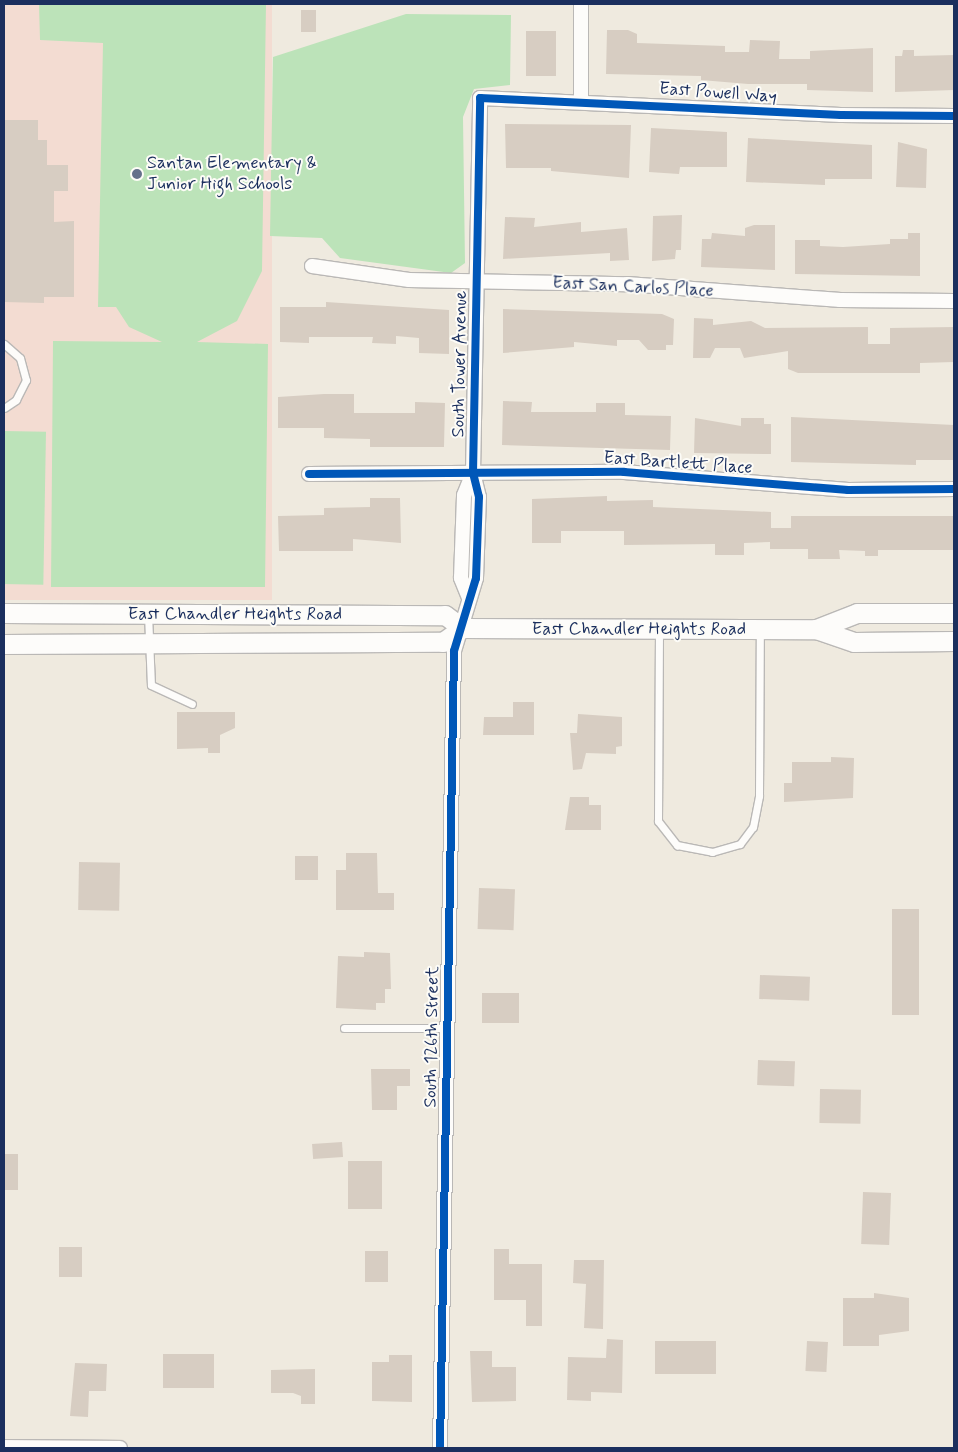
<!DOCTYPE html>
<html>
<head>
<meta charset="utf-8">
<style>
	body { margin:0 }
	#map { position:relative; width:958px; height:1452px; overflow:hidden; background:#efeadf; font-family:Mynerve,sans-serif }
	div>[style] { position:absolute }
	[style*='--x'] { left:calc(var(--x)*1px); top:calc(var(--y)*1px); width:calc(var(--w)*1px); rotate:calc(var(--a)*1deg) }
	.built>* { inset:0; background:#f3dcd2; transform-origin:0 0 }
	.green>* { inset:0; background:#bce3b9; transform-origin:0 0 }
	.building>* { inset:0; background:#d7cdc2; transform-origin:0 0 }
	.roads { filter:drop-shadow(1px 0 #bab8b6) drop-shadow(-1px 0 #bab8b6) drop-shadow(0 1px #bab8b6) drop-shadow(0 -1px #bab8b6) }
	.service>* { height:7px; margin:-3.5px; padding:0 3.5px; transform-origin:3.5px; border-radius:3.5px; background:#fdfcfa }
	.minor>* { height:14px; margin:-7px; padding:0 7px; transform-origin:7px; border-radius:7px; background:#fdfcfa }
	.secondary>* { height:19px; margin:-9.5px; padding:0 9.5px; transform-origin:9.5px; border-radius:9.5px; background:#fdfcfa }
	.cycleway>* { height:8px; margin:-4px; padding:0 4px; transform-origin:4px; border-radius:4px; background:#0057b8 }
	.dots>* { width:14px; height:14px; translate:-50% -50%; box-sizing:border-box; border:2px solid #fdfcf7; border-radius:50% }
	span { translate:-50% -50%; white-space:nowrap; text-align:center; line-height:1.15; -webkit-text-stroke:4px #fdfcf7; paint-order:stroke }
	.street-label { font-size:18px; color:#1b2f5e }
	.poi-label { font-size:18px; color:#1b2f5e }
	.left { translate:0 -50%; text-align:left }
	.frame { position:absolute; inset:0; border:5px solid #1b2f5e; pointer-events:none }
</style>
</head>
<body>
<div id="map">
	<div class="built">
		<div style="left:4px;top:4px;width:268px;height:596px"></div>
	</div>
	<div class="green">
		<div style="clip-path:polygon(39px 4px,266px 4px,262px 271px,237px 321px,197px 342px,268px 344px,265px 587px,51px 587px,53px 341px,162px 342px,129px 327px,116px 307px,98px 307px,103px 43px,40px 40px)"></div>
		<div style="clip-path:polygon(406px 14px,511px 15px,510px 85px,474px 89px,463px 117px,465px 263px,451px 273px,340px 258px,322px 238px,270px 236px,273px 57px)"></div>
		<div style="left:4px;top:431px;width:42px;height:153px;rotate:1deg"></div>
	</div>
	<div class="building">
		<div style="left:301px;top:10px;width:15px;height:22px"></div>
		<div style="clip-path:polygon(607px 30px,628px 30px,637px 34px,637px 43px,725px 46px,725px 52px,749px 52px,750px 40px,780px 41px,779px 59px,810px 59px,810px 51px,873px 48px,873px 92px,807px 90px,807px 84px,748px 84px,701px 80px,701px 76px,606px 74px)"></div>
		<div style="left:526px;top:31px;width:30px;height:45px"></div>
		<div style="clip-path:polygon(903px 50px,914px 50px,914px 56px,954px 55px,954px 90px,895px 92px,895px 56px,902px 56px)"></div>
		<div style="clip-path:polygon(4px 120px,38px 120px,38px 140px,47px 140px,47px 165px,68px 165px,68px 191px,54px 191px,54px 222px,74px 221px,74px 297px,44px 297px,44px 303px,4px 302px)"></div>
		<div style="clip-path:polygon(505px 124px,631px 125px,629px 178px,551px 171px,551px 168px,506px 168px)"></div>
		<div style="clip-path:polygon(651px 128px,727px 132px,727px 167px,680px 167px,679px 174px,649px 172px)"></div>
		<div style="clip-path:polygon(748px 138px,872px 145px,872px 179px,825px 179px,825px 185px,746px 182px)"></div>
		<div style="clip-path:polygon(898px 142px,927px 149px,926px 188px,896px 187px)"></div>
		<div style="clip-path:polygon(682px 215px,681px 250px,676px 250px,675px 259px,652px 261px,653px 216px)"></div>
		<div style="clip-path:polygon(505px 217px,535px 218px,534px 227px,581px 222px,581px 232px,627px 228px,629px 260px,610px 261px,610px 253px,503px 259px)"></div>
		<div style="clip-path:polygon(754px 225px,775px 225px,775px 270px,701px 267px,702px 239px,711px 239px,712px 233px,745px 236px,745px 228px)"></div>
		<div style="clip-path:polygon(908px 233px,920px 233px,920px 276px,795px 274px,795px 240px,820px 240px,820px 246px,843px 247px,890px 244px,890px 239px,908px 239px)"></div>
		<div style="clip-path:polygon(326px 302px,449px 310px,449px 354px,419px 353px,419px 338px,396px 336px,396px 344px,372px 343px,373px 337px,309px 337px,309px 343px,280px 342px,280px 307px,326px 307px)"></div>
		<div style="clip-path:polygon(503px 309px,662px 314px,674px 319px,673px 345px,666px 345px,666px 350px,648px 350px,639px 340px,617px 340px,617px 346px,574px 342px,574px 347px,503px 353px)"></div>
		<div style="clip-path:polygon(694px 318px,713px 319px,713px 325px,751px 321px,765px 328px,868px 327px,868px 344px,890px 344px,890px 328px,954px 327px,954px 362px,920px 363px,920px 373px,798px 373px,788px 369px,788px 351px,744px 358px,740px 348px,715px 348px,710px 358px,693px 358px)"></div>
		<div style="clip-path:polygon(324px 394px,354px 394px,354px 413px,415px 413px,415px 402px,445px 403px,444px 447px,370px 447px,370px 439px,324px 438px,324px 428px,278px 428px,278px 397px)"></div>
		<div style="clip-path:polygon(503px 401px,532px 402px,531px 412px,596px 412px,596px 403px,625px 403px,625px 415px,671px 416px,670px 450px,502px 445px)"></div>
		<div style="clip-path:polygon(791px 417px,954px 425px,954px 460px,916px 460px,916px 465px,791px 462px)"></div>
		<div style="clip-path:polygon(695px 418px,741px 426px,741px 418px,764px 418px,764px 424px,771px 424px,771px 454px,694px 453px)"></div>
		<div style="clip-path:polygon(607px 496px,607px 501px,653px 500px,653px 507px,771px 512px,771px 528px,791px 528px,791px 516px,954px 516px,954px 550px,878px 550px,878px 556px,865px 556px,865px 551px,839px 550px,840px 559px,808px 559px,808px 549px,770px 549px,770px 542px,744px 543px,744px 555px,715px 555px,715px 544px,624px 545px,624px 531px,561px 531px,561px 543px,532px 543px,532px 499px)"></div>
		<div style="clip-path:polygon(370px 498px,400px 498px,401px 543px,353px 539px,353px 551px,279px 551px,278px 516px,324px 515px,324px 508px,370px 507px)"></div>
		<div style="clip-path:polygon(513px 702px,534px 702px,534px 735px,483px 735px,484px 717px,513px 717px)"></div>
		<div style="clip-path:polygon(177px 712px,235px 712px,235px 728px,220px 735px,220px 753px,208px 753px,208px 748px,177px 749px)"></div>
		<div style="clip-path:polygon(578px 714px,622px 717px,622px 746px,616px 747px,616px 754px,586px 753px,582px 769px,573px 770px,570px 733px,577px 733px)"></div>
		<div style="clip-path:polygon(831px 757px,854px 758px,853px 798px,784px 802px,784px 783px,792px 783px,792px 762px,831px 762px)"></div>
		<div style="clip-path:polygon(570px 797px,589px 797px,589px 805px,601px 805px,601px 830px,565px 830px)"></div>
		<div style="clip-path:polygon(346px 853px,377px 853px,378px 893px,394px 893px,394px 910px,336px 910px,336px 870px,346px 870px)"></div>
		<div style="left:295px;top:856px;width:23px;height:24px"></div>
		<div style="left:79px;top:862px;width:41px;height:48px;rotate:1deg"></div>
		<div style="left:479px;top:888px;width:36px;height:41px;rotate:2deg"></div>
		<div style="left:892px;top:909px;width:27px;height:106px"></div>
		<div style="clip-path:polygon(364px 952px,390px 953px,391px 989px,385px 989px,385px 1003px,376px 1003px,376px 1010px,336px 1008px,338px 956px,364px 957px)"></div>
		<div style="left:760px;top:975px;width:50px;height:24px;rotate:2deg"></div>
		<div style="left:482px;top:993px;width:37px;height:30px"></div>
		<div style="left:758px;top:1060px;width:37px;height:25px;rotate:2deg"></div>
		<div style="clip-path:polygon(371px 1069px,410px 1069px,410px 1086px,397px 1086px,397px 1110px,372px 1110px)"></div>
		<div style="left:820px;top:1089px;width:41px;height:34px;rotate:1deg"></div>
		<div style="left:342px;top:1142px;width:15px;height:30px;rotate:86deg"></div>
		<div style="left:4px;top:1154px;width:14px;height:36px"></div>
		<div style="left:348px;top:1161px;width:34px;height:48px"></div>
		<div style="left:863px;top:1192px;width:28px;height:52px;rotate:2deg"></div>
		<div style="left:59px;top:1247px;width:23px;height:30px"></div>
		<div style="clip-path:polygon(494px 1249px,509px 1249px,509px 1264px,542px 1264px,542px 1326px,526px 1326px,526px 1300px,494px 1300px)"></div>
		<div style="left:365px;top:1251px;width:23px;height:31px"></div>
		<div style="clip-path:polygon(574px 1260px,604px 1260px,603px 1329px,584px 1328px,586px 1284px,573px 1283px)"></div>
		<div style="clip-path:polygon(874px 1293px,909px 1298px,909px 1331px,879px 1335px,879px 1346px,843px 1346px,843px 1298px,874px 1298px)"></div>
		<div style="clip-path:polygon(607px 1339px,623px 1340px,622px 1393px,591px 1392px,591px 1401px,567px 1400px,568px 1357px,606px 1358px)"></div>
		<div style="left:655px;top:1341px;width:61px;height:33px"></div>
		<div style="left:807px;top:1341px;width:21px;height:30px;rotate:3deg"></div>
		<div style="clip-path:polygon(470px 1351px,492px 1351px,492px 1367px,516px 1367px,516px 1401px,472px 1402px)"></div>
		<div style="left:163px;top:1354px;width:51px;height:34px"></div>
		<div style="clip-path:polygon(389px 1355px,412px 1355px,412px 1402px,372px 1401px,372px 1362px,389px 1362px)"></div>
		<div style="clip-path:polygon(75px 1363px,107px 1364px,106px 1391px,89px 1391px,88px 1417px,70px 1416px)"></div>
		<div style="clip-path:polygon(315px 1369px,315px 1404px,301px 1404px,301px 1396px,293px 1393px,271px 1393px,271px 1370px)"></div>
	</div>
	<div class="roads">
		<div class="service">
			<div style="--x:4;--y:344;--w:21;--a:41"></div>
			<div style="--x:20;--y:358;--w:23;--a:75"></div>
			<div style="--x:26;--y:380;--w:22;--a:117"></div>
			<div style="--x:16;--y:400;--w:14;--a:146"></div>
			<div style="--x:148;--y:614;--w:71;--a:87.6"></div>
			<div style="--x:151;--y:685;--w:45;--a:24.9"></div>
			<div style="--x:659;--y:630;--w:191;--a:90.3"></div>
			<div style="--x:658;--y:821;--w:31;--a:52"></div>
			<div style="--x:677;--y:845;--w:36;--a:11"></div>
			<div style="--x:712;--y:852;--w:29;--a:-16"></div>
			<div style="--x:740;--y:844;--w:21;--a:-53"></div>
			<div style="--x:753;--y:827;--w:32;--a:-79"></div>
			<div style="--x:759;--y:796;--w:165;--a:-89.7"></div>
			<div style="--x:344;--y:1028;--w:104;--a:0"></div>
		</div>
		<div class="minor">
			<div style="--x:581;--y:99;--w:95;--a:-90"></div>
			<div style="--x:312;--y:266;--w:98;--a:8.2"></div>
			<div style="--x:409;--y:280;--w:218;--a:1.1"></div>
			<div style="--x:627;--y:284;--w:214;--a:4.3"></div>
			<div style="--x:840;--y:300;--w:114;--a:0.5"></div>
			<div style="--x:309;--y:474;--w:315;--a:-0.4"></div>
			<div style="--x:624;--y:472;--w:225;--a:4.6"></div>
			<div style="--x:848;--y:490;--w:106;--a:-0.5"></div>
			<div style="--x:469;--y:598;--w:22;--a:-112"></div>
			<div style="--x:461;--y:578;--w:83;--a:-87.9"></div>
			<div style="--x:464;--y:495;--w:24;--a:-68"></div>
			<div style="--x:4;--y:1447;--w:116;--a:0.5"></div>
			<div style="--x:440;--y:1448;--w:797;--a:-88.99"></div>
			<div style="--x:454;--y:651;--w:76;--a:-73.2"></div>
			<div style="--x:476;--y:578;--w:81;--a:-87.9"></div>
			<div style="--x:479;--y:497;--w:25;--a:-104"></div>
			<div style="--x:473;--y:473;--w:375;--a:-88.9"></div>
			<div style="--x:480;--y:98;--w:361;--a:2.7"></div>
			<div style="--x:841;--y:115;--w:113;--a:0.5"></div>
		</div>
		<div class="secondary">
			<div style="--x:4;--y:613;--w:441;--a:0.3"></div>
			<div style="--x:445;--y:615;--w:21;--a:37"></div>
			<div style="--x:816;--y:629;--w:40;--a:18.9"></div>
			<div style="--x:854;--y:642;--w:100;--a:-0.6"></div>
			<div style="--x:4;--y:644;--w:439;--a:-0.3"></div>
			<div style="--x:443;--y:642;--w:24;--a:-36"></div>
			<div style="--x:462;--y:628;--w:354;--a:0.2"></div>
			<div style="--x:816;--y:629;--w:44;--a:-21.3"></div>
			<div style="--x:857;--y:613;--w:97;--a:0"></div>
		</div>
	</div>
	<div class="cycleway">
		<div style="--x:309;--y:474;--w:315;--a:-0.4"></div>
		<div style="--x:624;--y:472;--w:225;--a:4.6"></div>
		<div style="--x:848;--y:490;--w:106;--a:-0.5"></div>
		<div style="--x:440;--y:1448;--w:797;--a:-88.99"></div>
		<div style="--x:454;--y:651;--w:76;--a:-73.2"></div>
		<div style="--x:476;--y:578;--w:81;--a:-87.9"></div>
		<div style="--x:479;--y:497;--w:25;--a:-104"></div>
		<div style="--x:473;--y:473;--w:375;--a:-88.9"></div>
		<div style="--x:480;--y:98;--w:361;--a:2.7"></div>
		<div style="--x:841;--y:115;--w:113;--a:0.5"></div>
	</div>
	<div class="dots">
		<div style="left:137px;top:174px;background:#65708b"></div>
	</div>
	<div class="street-label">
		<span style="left:718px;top:93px;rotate:4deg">East Powell Way</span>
		<span style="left:633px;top:287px;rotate:3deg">East San Carlos Place</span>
		<span style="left:460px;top:364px;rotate:-89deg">South Tower Avenue</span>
		<span style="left:678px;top:463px;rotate:4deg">East Bartlett Place</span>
		<span style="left:235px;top:614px">East Chandler Heights Road</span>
		<span style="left:639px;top:629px">East Chandler Heights Road</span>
		<span style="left:432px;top:1037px;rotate:-89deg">South 126th Street</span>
	</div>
	<div class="poi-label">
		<span class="left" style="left:147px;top:174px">Santan Elementary &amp;<br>Junior High Schools</span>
	</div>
	<div class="frame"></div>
</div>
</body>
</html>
